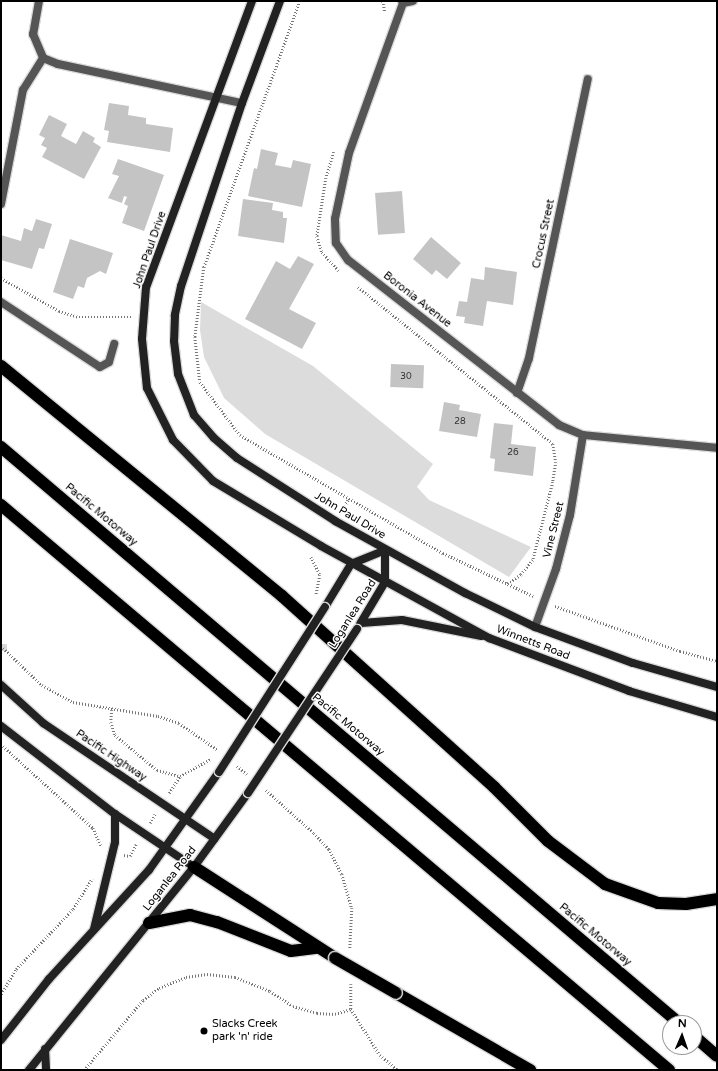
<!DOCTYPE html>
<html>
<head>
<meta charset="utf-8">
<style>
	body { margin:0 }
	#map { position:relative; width:718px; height:1071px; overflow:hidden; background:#fff; font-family:"Varela Round",sans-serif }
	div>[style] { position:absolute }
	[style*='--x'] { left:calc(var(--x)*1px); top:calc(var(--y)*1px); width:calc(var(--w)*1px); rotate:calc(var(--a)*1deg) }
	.green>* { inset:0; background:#dcdcdc }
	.building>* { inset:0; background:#c4c4c4; transform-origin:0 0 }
	.highway-tunnel>* { height:12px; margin-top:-6px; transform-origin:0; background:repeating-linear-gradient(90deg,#d9d9d9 0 12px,transparent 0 18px) }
	.path>* { height:2.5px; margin-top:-1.25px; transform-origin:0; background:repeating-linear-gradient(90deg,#777 0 1px,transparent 0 3px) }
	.roads { filter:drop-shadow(1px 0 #dbdbdb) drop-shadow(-1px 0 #dbdbdb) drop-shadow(0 1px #dbdbdb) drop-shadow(0 -1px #dbdbdb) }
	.lane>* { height:8px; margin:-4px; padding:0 4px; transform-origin:4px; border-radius:4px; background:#555 }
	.street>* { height:8px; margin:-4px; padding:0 4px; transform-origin:4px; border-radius:4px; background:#555 }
	.secondary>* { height:8px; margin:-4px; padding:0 4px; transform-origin:4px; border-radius:4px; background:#222 }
	.highway>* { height:12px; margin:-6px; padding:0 6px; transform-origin:6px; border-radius:6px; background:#000 }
	.bridges { filter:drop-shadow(1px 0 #dbdbdb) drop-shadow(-1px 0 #dbdbdb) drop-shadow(0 1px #dbdbdb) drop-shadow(0 -1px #dbdbdb) }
	.secondary-bridge>* { height:8px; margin:-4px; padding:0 4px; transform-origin:4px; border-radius:4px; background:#222 }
	.highway-bridge>* { height:12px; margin:-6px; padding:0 6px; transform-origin:6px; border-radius:6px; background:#000 }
	.dots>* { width:11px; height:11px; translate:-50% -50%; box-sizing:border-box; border:2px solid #fff; border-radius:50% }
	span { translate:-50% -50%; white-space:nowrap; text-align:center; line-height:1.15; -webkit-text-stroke:3px #fff; paint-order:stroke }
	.number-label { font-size:9px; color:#313131 }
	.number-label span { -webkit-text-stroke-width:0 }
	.street-label { font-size:11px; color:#000 }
	.poi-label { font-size:11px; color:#000 }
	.left { translate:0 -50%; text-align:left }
	.frame { position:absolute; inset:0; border:2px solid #000; pointer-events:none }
	.north { position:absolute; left:662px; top:1015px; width:40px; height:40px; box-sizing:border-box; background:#fff; border:1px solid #999; border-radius:50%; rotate:2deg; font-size:11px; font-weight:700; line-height:16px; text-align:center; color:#000 }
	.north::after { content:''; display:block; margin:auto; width:14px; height:18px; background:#000; clip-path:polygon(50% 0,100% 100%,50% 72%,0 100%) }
</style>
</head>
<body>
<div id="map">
	<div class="green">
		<div style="clip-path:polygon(201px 302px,313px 366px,433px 464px,417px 487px,429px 500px,531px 547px,509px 577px,265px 434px,224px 398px,204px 357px,200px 330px)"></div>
	</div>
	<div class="building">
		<div style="clip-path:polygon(109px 103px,129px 106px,128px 115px,146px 118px,146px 124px,173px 128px,170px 152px,107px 142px,109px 131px,104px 130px)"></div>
		<div style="clip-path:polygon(49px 115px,67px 124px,61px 136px,76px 144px,83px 131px,95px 138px,93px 142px,101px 147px,84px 179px,42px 157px,47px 148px,41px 145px,45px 138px,39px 135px)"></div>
		<div style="clip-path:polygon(261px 149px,278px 153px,275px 165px,291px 168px,293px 160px,311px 164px,302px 207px,248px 196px,254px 168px,257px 169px)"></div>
		<div style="clip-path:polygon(118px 159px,164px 175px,144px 231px,122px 223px,128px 206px,124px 204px,127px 197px,124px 196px,122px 203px,108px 198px,119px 176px,112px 174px)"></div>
		<div style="left:402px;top:191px;width:42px;height:27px;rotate:86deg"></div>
		<div style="clip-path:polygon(243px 199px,273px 203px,272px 210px,283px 212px,283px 218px,287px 218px,284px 243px,238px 236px)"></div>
		<div style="clip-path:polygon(36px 219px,52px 224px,44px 249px,39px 248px,32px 269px,1px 260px,1px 235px,21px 241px,24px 228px,32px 231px)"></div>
		<div style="clip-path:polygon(431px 237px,461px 263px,447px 279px,436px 270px,432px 275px,413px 259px)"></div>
		<div style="clip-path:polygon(70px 239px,113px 253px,106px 274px,100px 271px,87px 278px,84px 288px,78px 286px,73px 299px,53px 292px)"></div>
		<div style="clip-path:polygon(298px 256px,314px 264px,289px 309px,316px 323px,302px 349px,245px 319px,276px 261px,290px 269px)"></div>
		<div style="clip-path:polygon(485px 267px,517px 272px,513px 305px,487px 301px,483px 326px,464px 323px,465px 317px,456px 316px,459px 301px,467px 302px,471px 278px,484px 280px)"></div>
		<div style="left:391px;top:364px;width:33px;height:23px;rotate:2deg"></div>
		<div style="clip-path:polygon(444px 402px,460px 405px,459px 410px,481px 414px,477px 437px,439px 431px)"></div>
		<div style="clip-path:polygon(494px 423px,513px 425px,511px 444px,536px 447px,533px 476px,494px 471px,495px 459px,490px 458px)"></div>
	</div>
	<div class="highway-tunnel">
		<div style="--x:1;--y:644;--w:7;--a:90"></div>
	</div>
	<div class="path">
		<div style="--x:300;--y:1;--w:283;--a:109.8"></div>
		<div style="--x:204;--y:267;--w:71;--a:97.3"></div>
		<div style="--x:195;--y:337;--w:45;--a:83.7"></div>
		<div style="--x:200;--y:382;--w:66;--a:53"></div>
		<div style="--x:240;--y:435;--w:235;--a:30.2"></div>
		<div style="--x:443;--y:553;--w:100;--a:25.5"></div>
		<div style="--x:383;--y:1;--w:11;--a:80"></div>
		<div style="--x:334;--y:152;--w:27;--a:107"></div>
		<div style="--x:326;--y:178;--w:59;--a:98.8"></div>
		<div style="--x:317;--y:236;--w:17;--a:73"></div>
		<div style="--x:322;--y:252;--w:25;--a:48"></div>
		<div style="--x:1;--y:278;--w:67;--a:29.6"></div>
		<div style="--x:59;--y:311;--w:21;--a:17"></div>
		<div style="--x:79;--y:317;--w:52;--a:0"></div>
		<div style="--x:358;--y:287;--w:250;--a:38.8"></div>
		<div style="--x:553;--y:444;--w:18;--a:81"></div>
		<div style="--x:556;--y:462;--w:20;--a:99"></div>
		<div style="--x:553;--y:482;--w:81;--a:104.4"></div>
		<div style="--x:533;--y:560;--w:19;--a:129"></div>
		<div style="--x:521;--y:575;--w:18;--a:146"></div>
		<div style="--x:341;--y:511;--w:13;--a:-58"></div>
		<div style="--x:311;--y:557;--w:20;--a:63"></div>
		<div style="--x:320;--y:575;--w:20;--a:101"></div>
		<div style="--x:555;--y:606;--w:133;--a:19.8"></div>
		<div style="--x:680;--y:651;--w:38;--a:15"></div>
		<div style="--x:1;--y:646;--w:57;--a:43.6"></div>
		<div style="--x:42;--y:685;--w:35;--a:29"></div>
		<div style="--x:73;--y:702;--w:86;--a:9.4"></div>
		<div style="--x:158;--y:716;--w:22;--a:18"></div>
		<div style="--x:179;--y:723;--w:47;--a:34.7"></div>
		<div style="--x:112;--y:710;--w:12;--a:95"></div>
		<div style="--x:111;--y:722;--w:14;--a:73"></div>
		<div style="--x:115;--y:735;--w:55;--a:39.8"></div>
		<div style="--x:157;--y:770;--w:24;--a:15"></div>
		<div style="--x:180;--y:776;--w:35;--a:-29"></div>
		<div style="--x:3;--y:746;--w:122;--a:42.3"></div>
		<div style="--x:93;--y:828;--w:20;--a:66"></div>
		<div style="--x:237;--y:766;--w:13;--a:39"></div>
		<div style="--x:266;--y:790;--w:64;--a:41.9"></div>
		<div style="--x:314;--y:833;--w:22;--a:47"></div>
		<div style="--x:329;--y:849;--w:28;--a:63"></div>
		<div style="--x:342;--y:874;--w:35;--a:74"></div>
		<div style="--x:352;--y:908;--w:41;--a:92.8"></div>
		<div style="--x:169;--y:793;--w:20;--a:-57"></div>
		<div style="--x:150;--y:823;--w:10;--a:-61"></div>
		<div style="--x:124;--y:855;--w:6;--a:9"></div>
		<div style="--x:130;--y:856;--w:13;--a:-63"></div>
		<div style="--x:351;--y:984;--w:25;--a:90"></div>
		<div style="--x:351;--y:1009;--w:54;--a:57.8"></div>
		<div style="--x:380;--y:1055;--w:23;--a:40"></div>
		<div style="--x:1;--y:994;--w:29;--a:-59"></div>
		<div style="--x:16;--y:969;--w:83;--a:-46.5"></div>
		<div style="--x:73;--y:909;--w:36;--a:-58"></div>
		<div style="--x:84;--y:1070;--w:92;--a:-49.9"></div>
		<div style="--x:143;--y:1000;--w:20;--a:-37"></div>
		<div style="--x:159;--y:988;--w:29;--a:-22"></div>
		<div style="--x:186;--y:977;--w:21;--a:-8"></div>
		<div style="--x:207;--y:974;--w:28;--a:6"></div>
		<div style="--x:235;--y:977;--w:38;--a:22"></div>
		<div style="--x:270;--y:991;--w:27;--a:33"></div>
		<div style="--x:293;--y:1006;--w:25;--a:16"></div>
		<div style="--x:317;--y:1013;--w:18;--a:3"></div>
		<div style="--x:335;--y:1014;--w:17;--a:-17"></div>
	</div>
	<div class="roads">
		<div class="lane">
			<div style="--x:39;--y:1;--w:34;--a:100"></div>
			<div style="--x:33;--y:34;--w:26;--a:67"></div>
			<div style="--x:43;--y:58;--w:16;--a:22"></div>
			<div style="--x:58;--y:64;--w:188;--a:12"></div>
			<div style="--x:1;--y:204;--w:116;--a:-79.1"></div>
			<div style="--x:23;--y:90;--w:38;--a:-58"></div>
			<div style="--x:1;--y:302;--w:118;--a:33.3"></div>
			<div style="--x:100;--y:367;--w:10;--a:-29"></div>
			<div style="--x:109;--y:362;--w:19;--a:-74"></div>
		</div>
		<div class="street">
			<div style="--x:402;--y:1;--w:2;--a:63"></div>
			<div style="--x:403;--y:3;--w:10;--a:-11"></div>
			<div style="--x:403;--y:3;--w:159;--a:109.8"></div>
			<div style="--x:349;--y:153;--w:67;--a:102"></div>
			<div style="--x:335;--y:219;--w:24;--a:88"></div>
			<div style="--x:336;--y:243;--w:21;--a:55"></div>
			<div style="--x:348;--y:260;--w:268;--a:38"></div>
			<div style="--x:559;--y:425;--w:26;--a:23"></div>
			<div style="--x:583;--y:435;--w:135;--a:5.5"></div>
			<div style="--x:517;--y:393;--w:37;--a:-71"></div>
			<div style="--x:529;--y:358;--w:285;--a:-78.1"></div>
			<div style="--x:535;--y:627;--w:62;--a:-70.1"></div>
			<div style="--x:556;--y:569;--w:56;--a:-75.5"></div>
			<div style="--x:570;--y:515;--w:81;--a:-80.8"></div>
		</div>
		<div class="secondary">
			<div style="--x:252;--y:1;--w:305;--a:110.3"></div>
			<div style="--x:146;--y:287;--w:52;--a:94.4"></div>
			<div style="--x:142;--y:339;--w:49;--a:84.2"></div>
			<div style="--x:147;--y:388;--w:58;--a:63.4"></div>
			<div style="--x:173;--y:440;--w:57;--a:45.7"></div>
			<div style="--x:213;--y:481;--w:126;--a:31"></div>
			<div style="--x:321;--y:546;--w:192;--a:28.7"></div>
			<div style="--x:489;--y:638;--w:150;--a:20.7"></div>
			<div style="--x:629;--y:691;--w:92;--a:16.5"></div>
			<div style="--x:280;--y:1;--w:109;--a:110.4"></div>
			<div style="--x:242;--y:103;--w:193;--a:108.4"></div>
			<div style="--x:181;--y:286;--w:30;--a:102"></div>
			<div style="--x:175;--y:315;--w:26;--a:92"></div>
			<div style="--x:174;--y:341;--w:33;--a:83"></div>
			<div style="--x:178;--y:374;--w:44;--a:68.7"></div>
			<div style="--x:194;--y:415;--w:30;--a:49"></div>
			<div style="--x:214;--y:438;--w:30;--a:41"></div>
			<div style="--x:237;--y:458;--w:117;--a:32.7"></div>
			<div style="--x:335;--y:521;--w:149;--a:29"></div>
			<div style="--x:465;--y:593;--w:78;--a:25.9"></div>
			<div style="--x:535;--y:627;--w:104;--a:20.2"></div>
			<div style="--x:633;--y:663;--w:87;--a:15.9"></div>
			<div style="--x:325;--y:607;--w:50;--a:-58.8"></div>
			<div style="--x:351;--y:564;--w:37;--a:-22"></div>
			<div style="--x:361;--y:623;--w:41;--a:-4.2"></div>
			<div style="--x:402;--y:620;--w:81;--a:11.4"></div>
			<div style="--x:360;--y:624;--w:49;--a:-59.2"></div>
			<div style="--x:385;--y:582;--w:32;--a:-90"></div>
			<div style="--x:1;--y:685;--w:57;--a:42.1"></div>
			<div style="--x:43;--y:723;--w:207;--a:34"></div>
			<div style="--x:1;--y:726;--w:144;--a:37.7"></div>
			<div style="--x:115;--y:814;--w:95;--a:33.9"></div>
			<div style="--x:94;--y:929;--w:89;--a:-76.4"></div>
			<div style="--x:115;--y:842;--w:28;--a:-90"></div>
			<div style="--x:1;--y:1040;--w:78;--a:-51.8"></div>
			<div style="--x:49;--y:979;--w:148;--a:-47.5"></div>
			<div style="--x:149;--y:870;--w:120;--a:-54.5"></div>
			<div style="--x:45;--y:1049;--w:21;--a:87"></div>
			<div style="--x:29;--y:1070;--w:262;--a:-50.9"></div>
			<div style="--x:194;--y:867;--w:92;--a:-53.9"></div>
		</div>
		<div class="highway">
			<div style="--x:1;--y:366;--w:363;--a:39.3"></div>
			<div style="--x:282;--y:596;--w:285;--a:42"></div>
			<div style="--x:494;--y:787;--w:76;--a:45"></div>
			<div style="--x:548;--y:841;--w:71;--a:37"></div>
			<div style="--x:605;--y:884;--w:56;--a:19.7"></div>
			<div style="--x:658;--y:903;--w:28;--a:2"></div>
			<div style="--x:686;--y:904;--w:31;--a:-9"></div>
			<div style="--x:1;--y:447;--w:890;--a:40.35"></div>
			<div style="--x:1;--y:505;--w:875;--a:40.22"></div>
			<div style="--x:194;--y:867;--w:168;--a:32.8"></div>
			<div style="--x:149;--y:923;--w:42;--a:-11"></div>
			<div style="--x:190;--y:915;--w:28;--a:15"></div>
			<div style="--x:217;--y:922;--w:79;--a:21.4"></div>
			<div style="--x:291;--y:951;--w:26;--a:-7"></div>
			<div style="--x:396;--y:993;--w:155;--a:29.9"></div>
			<div style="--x:694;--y:1036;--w:30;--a:41"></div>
		</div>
	</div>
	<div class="bridges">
		<div class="secondary-bridge">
			<div style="--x:219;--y:772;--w:196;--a:-57.3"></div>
			<div style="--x:248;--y:793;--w:197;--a:-56.4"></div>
		</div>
		<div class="highway-bridge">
			<div style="--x:335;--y:958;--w:70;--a:29.8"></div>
		</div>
	</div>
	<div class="dots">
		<div style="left:204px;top:1031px;background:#000"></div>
	</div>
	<div class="number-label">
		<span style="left:406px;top:377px">30</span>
		<span style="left:460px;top:422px">28</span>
		<span style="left:513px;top:453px">26</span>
	</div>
	<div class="street-label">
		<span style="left:544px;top:234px;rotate:-78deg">Crocus Street</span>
		<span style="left:150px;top:250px;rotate:-71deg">John Paul Drive</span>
		<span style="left:417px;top:300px;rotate:38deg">Boronia Avenue</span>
		<span style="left:101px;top:515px;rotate:40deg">Pacific Motorway</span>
		<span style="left:350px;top:516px;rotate:31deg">John Paul Drive</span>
		<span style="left:554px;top:530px;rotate:-76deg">Vine Street</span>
		<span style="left:353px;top:614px;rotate:-58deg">Loganlea Road</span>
		<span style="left:533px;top:643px;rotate:21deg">Winnetts Road</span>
		<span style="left:348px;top:725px;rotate:40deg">Pacific Motorway</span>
		<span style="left:111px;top:756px;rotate:34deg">Pacific Highway</span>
		<span style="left:170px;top:879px;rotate:-52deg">Loganlea Road</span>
		<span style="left:595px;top:935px;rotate:40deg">Pacific Motorway</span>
	</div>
	<div class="poi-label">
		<span class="left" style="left:212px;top:1031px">Slacks Creek<br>park 'n' ride</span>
	</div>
	<div class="frame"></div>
	<div class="north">N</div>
</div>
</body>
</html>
